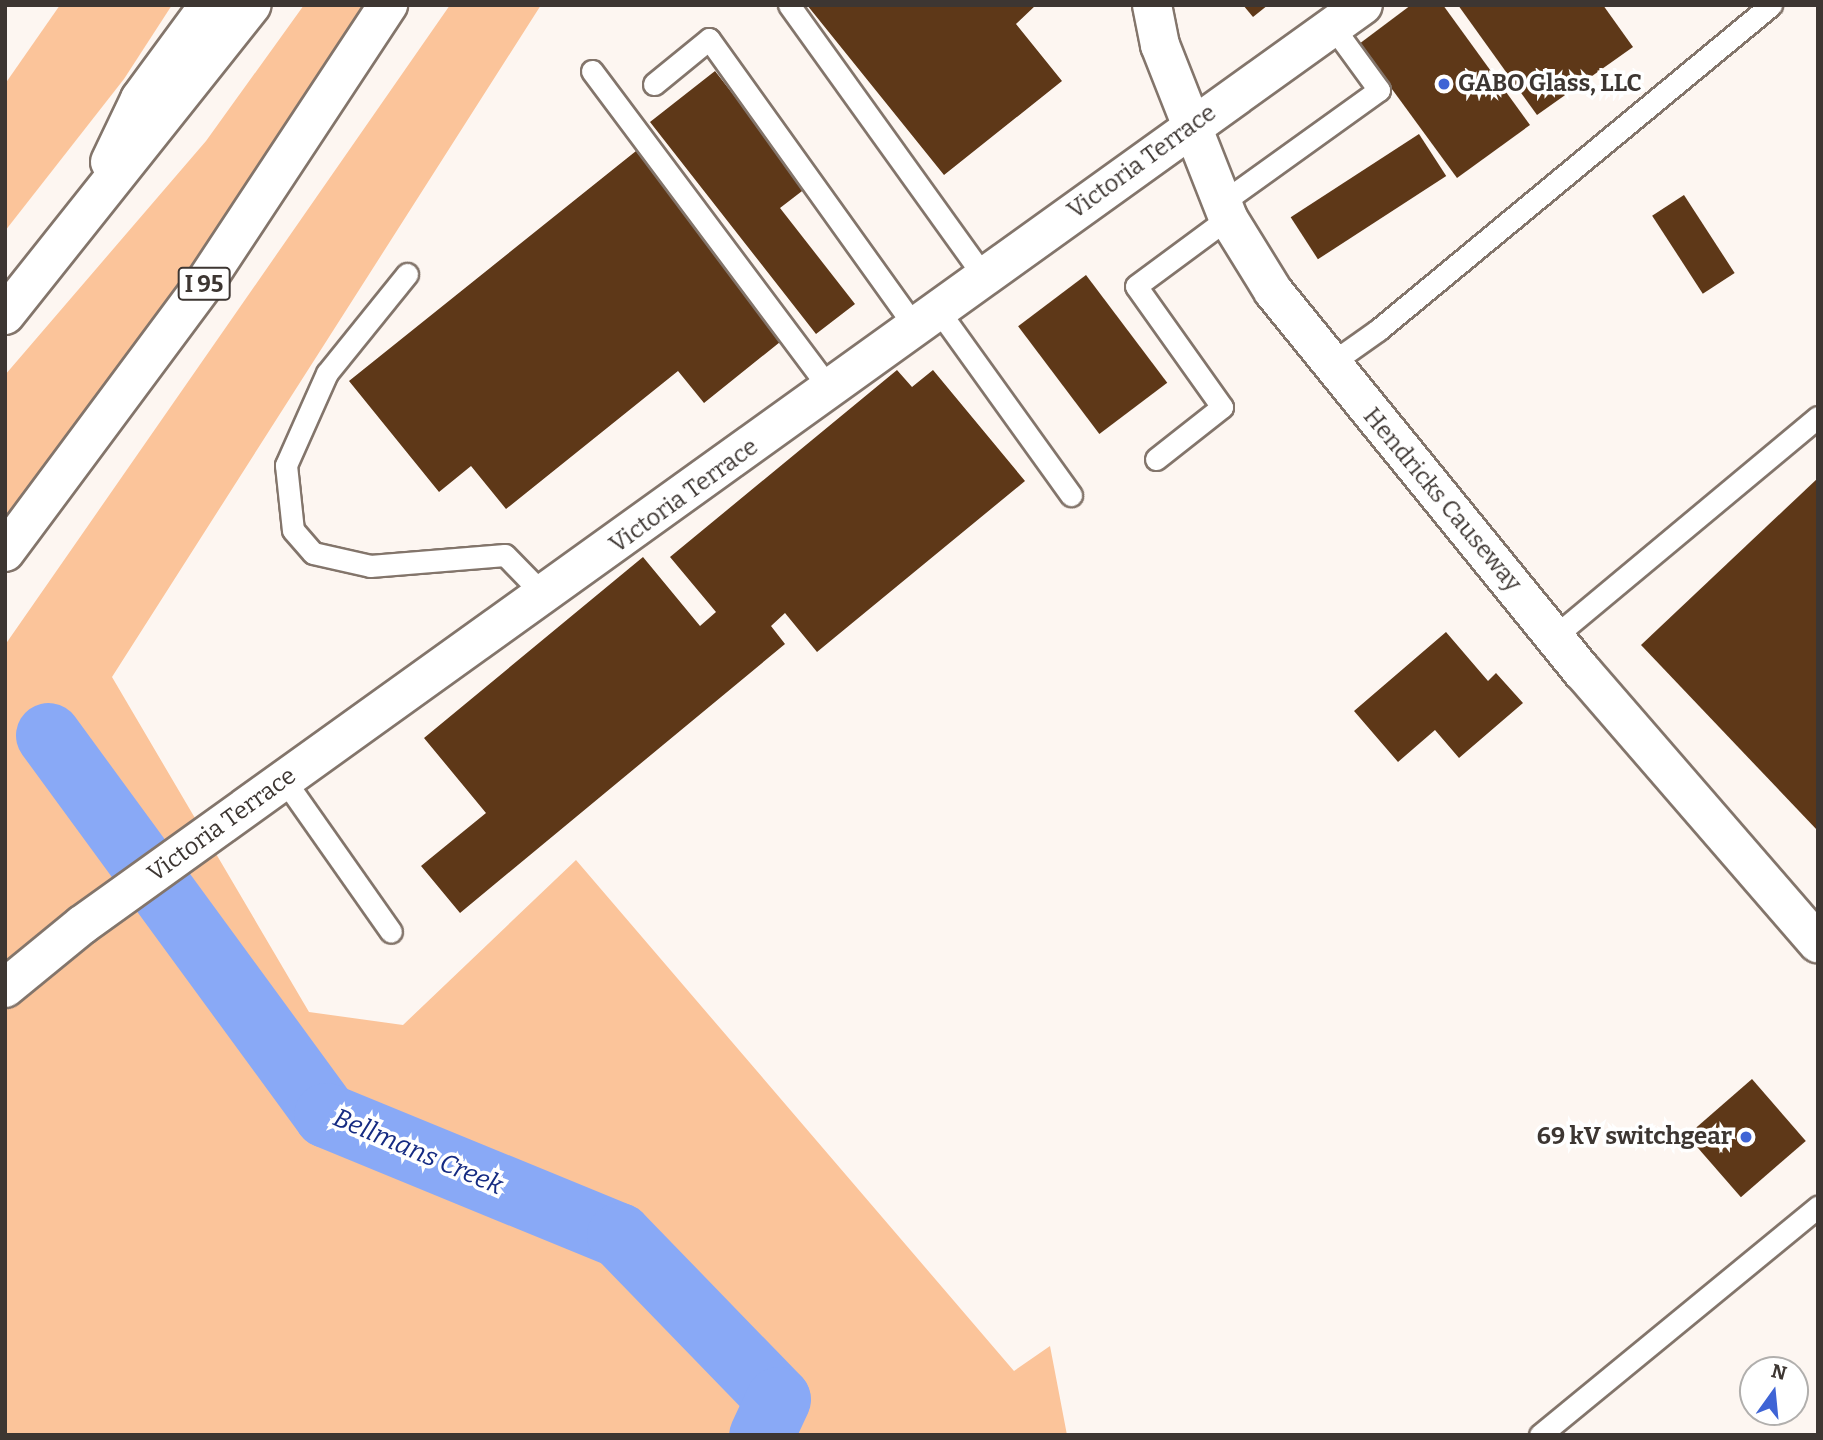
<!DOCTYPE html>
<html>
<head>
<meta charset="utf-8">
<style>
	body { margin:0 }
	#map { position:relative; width:1823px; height:1440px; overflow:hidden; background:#fdf6f1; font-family:Bitter,serif }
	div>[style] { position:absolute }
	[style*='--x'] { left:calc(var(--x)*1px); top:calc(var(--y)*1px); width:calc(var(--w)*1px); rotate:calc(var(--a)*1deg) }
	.green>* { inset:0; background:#fbc49a }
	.river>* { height:65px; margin:-32.5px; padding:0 32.5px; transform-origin:32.5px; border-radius:32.5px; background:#89a9f6 }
	.building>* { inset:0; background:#5e3818; transform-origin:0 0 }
	.roads { filter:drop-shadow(2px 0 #83756b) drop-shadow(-2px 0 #83756b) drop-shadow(0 2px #83756b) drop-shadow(0 -2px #83756b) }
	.service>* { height:21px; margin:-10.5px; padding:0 10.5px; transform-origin:10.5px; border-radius:10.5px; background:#fff }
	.minor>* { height:38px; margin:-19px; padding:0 19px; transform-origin:19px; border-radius:19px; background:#fff }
	.secondary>* { height:38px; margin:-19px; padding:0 19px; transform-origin:19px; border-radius:19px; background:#fff }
	.motorway>* { height:38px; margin:-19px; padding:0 19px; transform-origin:19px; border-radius:19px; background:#fff }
	.dots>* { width:19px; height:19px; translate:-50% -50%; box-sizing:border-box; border:4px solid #fff; border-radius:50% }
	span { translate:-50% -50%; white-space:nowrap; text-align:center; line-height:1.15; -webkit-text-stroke:7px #fff; paint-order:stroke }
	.shield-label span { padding:2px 5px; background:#fff; border:2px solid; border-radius:5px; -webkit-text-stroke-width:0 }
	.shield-label { font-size:23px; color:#3d3632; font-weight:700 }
	.poi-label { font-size:24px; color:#3d3632; font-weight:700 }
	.left { translate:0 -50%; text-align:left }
	.right { translate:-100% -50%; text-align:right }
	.street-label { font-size:24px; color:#3d3632 }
	.water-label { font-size:26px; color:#152b82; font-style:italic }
	.frame { position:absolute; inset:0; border:7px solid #3d3632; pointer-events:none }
	.north { position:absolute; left:1739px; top:1356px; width:70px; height:70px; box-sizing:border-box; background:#fff; border:2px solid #b1afad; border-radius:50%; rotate:15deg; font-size:19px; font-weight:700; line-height:28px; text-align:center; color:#3d3632 }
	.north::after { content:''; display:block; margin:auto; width:24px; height:32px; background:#3f64d5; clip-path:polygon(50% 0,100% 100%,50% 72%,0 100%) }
</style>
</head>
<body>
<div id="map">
	<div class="green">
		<div style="clip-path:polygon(60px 5px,172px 5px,124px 79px,5px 231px,5px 84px)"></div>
		<div style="clip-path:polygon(304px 5px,375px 5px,278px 176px,5px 519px,5px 375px,206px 141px)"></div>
		<div style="clip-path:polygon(450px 5px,541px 5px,112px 677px,309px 1012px,403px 1025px,576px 860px,1014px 1371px,1050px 1346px,1067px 1435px,5px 1435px,5px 645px)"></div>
	</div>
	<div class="river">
		<div style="--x:48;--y:735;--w:471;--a:53.8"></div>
		<div style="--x:326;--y:1115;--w:317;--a:22.3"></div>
		<div style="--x:619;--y:1235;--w:228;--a:45.9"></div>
		<div style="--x:778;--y:1399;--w:40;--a:115"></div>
	</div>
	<div class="building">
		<div style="clip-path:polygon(807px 5px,1036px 5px,1016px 24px,1062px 81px,944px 175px)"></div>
		<div style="clip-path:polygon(1243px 5px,1268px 5px,1253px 17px)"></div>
		<div style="clip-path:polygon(1411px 5px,1443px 5px,1530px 125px,1457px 178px,1359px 44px)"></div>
		<div style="clip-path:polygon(1458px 5px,1603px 5px,1633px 47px,1537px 115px)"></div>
		<div style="clip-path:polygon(715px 71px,806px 188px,780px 208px,855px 304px,816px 334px,650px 122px)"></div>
		<div style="left:1419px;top:134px;width:50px;height:153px;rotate:57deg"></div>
		<div style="clip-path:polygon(636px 151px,785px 338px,704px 403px,678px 371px,506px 509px,471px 466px,439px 492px,349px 381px)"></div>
		<div style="left:1684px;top:195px;width:93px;height:38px;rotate:57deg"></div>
		<div style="left:1086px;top:275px;width:135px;height:85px;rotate:53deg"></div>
		<div style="clip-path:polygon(897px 370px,912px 387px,933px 370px,1025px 481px,817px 652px,785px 613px,771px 626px,785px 644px,460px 913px,421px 866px,486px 813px,424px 738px,643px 557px,700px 626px,716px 612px,670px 557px)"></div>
		<div style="clip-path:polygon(1818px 478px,1818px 831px,1641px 645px)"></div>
		<div style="clip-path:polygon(1446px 632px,1488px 681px,1496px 673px,1523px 703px,1459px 758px,1435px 730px,1398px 762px,1354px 711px)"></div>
		<div style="left:1752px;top:1079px;width:82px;height:86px;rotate:49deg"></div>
	</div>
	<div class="roads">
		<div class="service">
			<div style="--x:789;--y:5;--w:334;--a:54.3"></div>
			<div style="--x:592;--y:71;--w:397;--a:53.2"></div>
			<div style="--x:654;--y:84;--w:71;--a:-39.3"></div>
			<div style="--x:709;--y:39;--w:354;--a:54.4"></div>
			<div style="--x:1223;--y:202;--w:192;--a:-35.7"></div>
			<div style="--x:1379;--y:90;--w:78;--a:-126.1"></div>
			<div style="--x:407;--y:274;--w:127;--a:128.9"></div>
			<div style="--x:327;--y:373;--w:101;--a:114"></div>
			<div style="--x:286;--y:465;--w:65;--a:83.9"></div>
			<div style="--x:293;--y:530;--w:30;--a:49"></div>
			<div style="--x:313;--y:553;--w:58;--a:12.8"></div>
			<div style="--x:370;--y:566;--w:135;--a:-4.7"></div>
			<div style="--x:505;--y:555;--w:57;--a:45.7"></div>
			<div style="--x:938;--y:310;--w:228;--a:54.3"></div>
			<div style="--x:1330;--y:364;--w:59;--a:-35.3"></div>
			<div style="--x:1378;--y:330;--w:510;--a:-39.59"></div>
			<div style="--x:1156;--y:459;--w:84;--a:-38.2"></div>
			<div style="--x:1222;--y:407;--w:148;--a:-125.4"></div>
			<div style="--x:1136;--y:286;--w:114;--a:-36.5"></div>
			<div style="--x:1555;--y:636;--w:342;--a:-39.8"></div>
			<div style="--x:285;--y:781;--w:184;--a:54.9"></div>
			<div style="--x:1540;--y:1435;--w:360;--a:-39.4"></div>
		</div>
		<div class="minor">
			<div style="--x:5;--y:988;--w:99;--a:-39.3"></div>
			<div style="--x:82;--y:925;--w:1577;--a:-35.69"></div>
		</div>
		<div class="secondary">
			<div style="--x:1152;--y:5;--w:41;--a:78.7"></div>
			<div style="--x:1160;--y:45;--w:186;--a:68.5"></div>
			<div style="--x:1228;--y:218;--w:86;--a:58.3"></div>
			<div style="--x:1273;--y:291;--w:491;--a:50.9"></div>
			<div style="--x:1583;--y:672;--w:359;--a:49.1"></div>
		</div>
		<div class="motorway">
			<div style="--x:110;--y:162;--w:70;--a:-64.5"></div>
			<div style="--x:140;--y:99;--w:117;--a:-53.7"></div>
			<div style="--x:5;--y:315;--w:396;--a:-51.5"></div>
			<div style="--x:5;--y:552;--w:337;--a:-53.4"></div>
			<div style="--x:206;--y:281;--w:331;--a:-56.6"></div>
		</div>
	</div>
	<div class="dots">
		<div style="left:1444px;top:84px;background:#3f64d5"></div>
		<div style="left:1746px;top:1137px;background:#3f64d5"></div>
	</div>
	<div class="shield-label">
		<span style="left:204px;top:284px">I 95</span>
	</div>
	<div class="poi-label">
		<span class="left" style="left:1458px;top:84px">GABO Glass, LLC</span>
		<span class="right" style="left:1732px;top:1137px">69 kV switchgear</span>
	</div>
	<div class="street-label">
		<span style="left:1142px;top:162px;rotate:-36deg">Victoria Terrace</span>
		<span style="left:684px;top:496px;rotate:-36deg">Victoria Terrace</span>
		<span style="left:1442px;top:500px;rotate:50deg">Hendricks Causeway</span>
		<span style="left:222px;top:825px;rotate:-36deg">Victoria Terrace</span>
	</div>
	<div class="water-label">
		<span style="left:418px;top:1152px;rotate:23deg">Bellmans Creek</span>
	</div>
	<div class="frame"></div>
	<div class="north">N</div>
</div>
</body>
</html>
